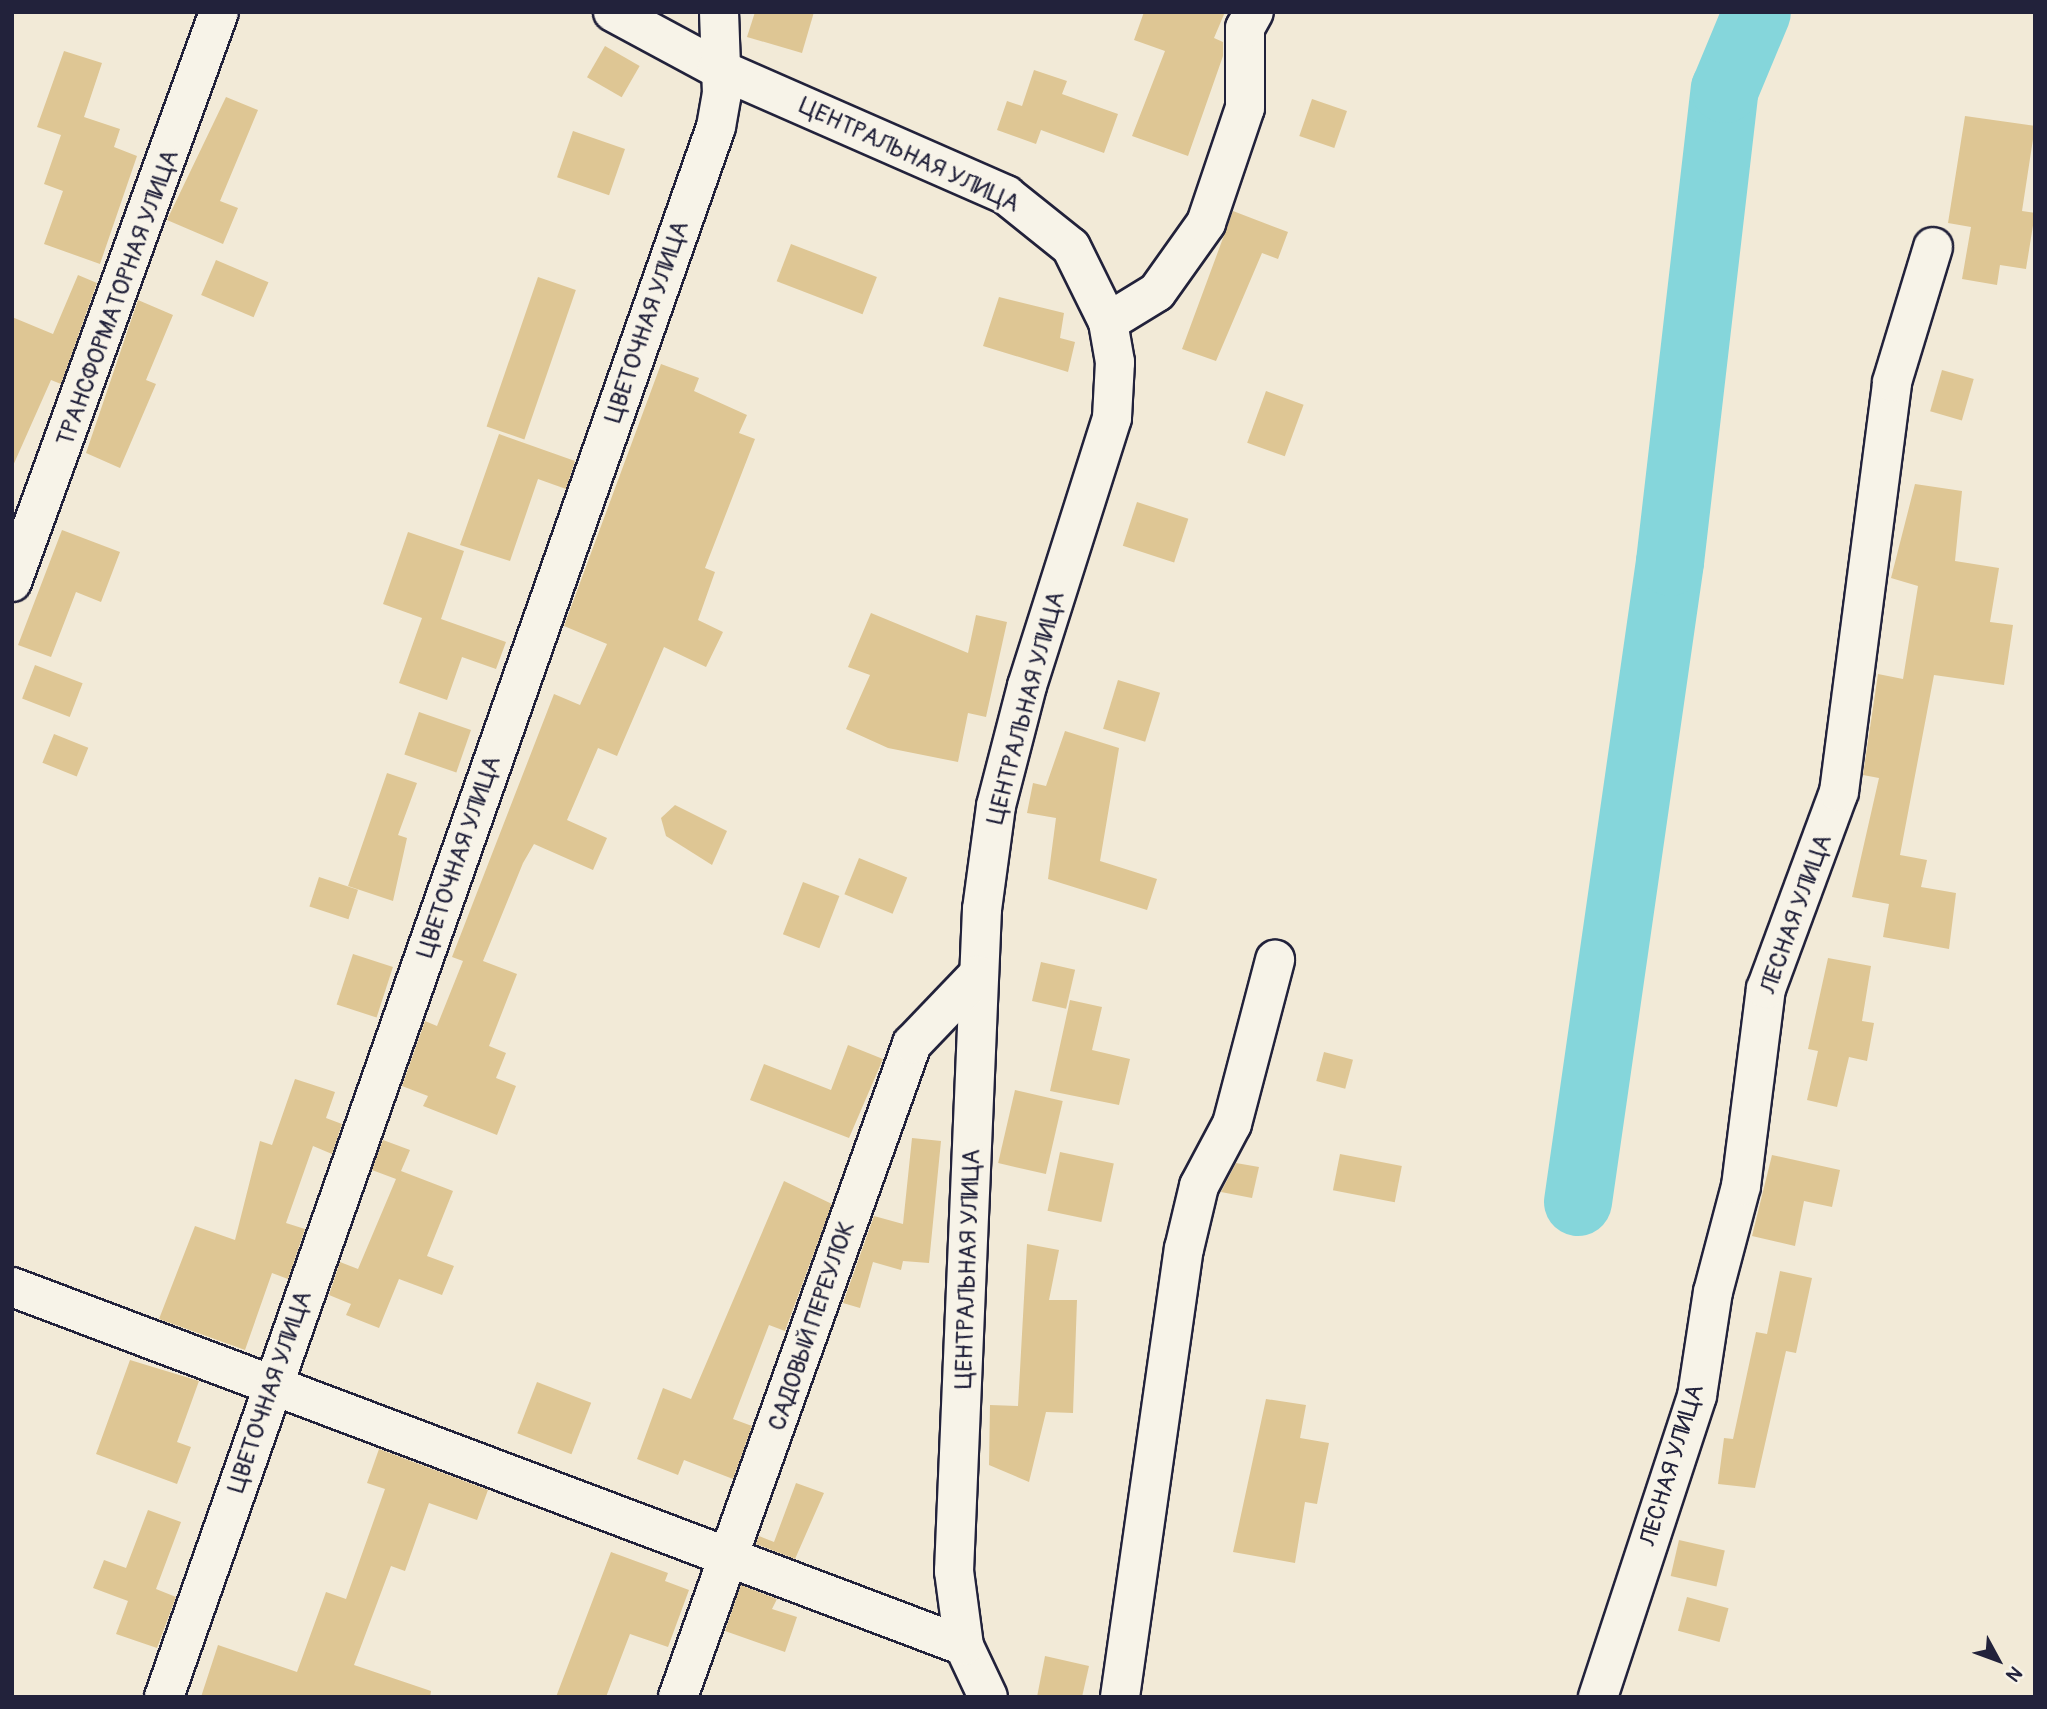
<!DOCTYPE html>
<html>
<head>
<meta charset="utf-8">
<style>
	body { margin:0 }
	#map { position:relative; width:2047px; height:1709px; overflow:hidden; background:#f2ead7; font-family:Pangolin,sans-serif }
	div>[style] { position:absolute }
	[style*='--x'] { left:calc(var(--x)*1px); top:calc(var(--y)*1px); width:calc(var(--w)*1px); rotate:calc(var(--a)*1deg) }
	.river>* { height:68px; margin:-34px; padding:0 34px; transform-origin:34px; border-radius:34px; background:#85d6db }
	.building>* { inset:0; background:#dec694; transform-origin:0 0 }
	.roads { filter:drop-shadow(2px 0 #22223b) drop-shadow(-2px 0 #22223b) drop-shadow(0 2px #22223b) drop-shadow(0 -2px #22223b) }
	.minor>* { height:38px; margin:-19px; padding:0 19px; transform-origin:19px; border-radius:19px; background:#f7f3e8 }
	span { translate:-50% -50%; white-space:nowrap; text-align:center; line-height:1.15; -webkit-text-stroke:6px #f7f3e8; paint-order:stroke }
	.street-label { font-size:24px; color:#22223b }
	.frame { position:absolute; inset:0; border:14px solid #22223b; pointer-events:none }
	.north { position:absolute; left:1963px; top:1625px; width:70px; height:70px; -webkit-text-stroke:5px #f7f3e8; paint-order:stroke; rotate:131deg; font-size:19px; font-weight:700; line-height:28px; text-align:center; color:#22223b }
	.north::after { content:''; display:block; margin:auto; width:24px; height:32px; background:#22223b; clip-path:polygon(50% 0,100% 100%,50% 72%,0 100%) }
</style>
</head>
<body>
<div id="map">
	<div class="river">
		<div style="--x:1578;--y:1202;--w:647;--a:-81.82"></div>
		<div style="--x:1670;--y:562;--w:476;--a:-83.4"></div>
		<div style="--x:1725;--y:89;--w:83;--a:-67.4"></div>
	</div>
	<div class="building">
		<div style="clip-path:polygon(755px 12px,814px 12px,802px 53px,747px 37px)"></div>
		<div style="clip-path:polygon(1144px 12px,1225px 12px,1214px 38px,1223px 42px,1223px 56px,1188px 156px,1132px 136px,1165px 51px,1134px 40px)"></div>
		<div style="left:605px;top:46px;width:40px;height:36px;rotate:30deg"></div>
		<div style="clip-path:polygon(64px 51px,102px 63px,84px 117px,120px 129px,114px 147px,137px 156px,100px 264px,44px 244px,63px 191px,44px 184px,61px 135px,37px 127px)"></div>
		<div style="clip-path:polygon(1034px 70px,1067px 81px,1062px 94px,1118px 114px,1104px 153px,1041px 130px,1036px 144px,997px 130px,1007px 101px,1022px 106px)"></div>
		<div style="clip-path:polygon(226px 97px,258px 110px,220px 201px,238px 208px,223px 244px,167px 220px)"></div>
		<div style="left:1312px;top:99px;width:37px;height:39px;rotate:19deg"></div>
		<div style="clip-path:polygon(1965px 116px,2035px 126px,2022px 211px,2035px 213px,2026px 269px,2000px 265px,1997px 285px,1962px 279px,1971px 227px,1948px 223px)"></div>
		<div style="left:573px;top:131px;width:55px;height:49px;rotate:19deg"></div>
		<div style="clip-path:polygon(1233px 211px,1288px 232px,1278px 259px,1262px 253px,1216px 361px,1182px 349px)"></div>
		<div style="left:791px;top:244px;width:92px;height:40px;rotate:21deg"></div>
		<div style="left:216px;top:260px;width:57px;height:38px;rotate:23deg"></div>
		<div style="clip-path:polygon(78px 275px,97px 283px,61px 384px,51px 380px,12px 468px,12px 317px,53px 334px)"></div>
		<div style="left:538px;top:277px;width:40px;height:158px;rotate:19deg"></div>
		<div style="clip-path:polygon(999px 297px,1064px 313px,1060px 338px,1075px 342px,1068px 372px,983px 346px)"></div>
		<div style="clip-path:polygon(138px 300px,173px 315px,146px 380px,156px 384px,120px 468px,86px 453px)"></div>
		<div style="clip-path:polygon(661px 364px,699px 378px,694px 391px,747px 415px,739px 433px,755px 439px,705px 568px,715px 572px,698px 620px,723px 632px,706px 667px,664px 647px,617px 756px,598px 748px,567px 820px,607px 838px,593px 870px,534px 844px,523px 863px,483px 961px,517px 974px,489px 1046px,506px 1053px,496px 1078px,516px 1086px,497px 1135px,423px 1106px,428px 1096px,402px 1086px,425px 1021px,437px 1026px,463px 961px,452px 957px,554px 694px,580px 705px,607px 644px,564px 626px)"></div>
		<div style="left:1942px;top:370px;width:33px;height:43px;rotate:16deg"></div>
		<div style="left:1266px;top:391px;width:40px;height:55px;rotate:20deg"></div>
		<div style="clip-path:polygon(499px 434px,575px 461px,566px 489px,538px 479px,510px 561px,460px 545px)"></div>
		<div style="clip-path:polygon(1915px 484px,1962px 491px,1955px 561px,1999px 568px,1990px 622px,2013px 625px,2004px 685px,1934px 675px,1900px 855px,1927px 860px,1921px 887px,1956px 893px,1949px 949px,1883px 937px,1889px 904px,1852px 897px,1879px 778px,1863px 775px,1878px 674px,1903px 679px,1918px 586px,1891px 578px)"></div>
		<div style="left:1137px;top:502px;width:54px;height:46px;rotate:18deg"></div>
		<div style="clip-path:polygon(62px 530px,120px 552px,101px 602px,76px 592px,51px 657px,18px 645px)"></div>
		<div style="clip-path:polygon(408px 532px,464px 551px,441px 619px,506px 642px,496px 669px,462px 657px,447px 700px,399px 683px,422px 618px,383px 604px)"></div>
		<div style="clip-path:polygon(871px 613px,968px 653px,976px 615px,1007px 622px,986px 717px,968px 713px,958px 762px,888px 748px,846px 729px,870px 675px,848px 667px)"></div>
		<div style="left:35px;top:665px;width:51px;height:36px;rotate:21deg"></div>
		<div style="left:1118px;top:680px;width:44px;height:51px;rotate:17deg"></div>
		<div style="left:419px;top:712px;width:55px;height:45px;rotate:19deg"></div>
		<div style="clip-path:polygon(1065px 731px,1119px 748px,1100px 861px,1157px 879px,1147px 910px,1048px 879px,1056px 818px,1027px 813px,1033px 783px,1046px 786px)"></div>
		<div style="left:54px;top:734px;width:37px;height:31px;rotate:22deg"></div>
		<div style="clip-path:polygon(387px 773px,417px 783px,398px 835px,407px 838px,393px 901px,348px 886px)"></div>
		<div style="clip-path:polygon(675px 805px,727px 831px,712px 865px,666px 836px,661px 818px)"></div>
		<div style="left:859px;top:858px;width:52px;height:39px;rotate:22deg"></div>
		<div style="left:319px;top:877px;width:41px;height:31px;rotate:18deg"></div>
		<div style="left:803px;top:882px;width:39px;height:56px;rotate:21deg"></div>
		<div style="left:353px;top:954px;width:42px;height:53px;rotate:18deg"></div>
		<div style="clip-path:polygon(1828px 958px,1871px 966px,1862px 1021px,1874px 1023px,1867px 1061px,1849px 1057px,1837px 1107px,1807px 1100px,1818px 1051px,1808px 1049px)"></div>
		<div style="left:1041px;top:962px;width:35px;height:40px;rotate:13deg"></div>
		<div style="clip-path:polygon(1070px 1000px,1102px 1007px,1092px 1050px,1130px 1059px,1119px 1105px,1050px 1091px)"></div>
		<div style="clip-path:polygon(848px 1045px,883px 1059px,849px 1138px,750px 1100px,764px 1064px,831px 1090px)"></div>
		<div style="left:1324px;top:1052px;width:30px;height:30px;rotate:15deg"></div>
		<div style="clip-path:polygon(295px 1079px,335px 1092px,326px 1118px,342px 1124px,332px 1154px,313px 1146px,286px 1223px,305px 1229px,288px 1279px,272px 1273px,245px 1350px,159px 1319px,195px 1226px,235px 1240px,260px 1141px,272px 1145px)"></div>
		<div style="left:1015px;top:1090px;width:49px;height:75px;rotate:13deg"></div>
		<div style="clip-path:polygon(912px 1138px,941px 1141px,929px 1263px,903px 1261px,901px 1270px,873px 1262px,860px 1308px,843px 1303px,874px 1216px,903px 1224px)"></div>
		<div style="clip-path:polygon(383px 1140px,410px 1150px,401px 1171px,453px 1191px,427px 1256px,454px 1266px,442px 1295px,399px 1279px,379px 1328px,346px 1315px,351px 1304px,329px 1295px,340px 1262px,358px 1269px,396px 1179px,372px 1170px)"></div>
		<div style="left:1060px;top:1152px;width:55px;height:60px;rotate:12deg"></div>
		<div style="left:1340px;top:1154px;width:63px;height:37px;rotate:11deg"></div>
		<div style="clip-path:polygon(1772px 1155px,1840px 1170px,1832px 1207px,1804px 1201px,1795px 1246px,1752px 1236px)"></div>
		<div style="clip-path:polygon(1236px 1163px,1259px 1167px,1252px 1198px,1221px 1192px)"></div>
		<div style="clip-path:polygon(784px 1181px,832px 1204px,785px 1331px,769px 1325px,733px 1419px,752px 1426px,733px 1479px,684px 1460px,678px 1475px,637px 1459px,663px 1388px,691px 1399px)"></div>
		<div style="clip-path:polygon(1027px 1244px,1059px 1250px,1049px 1300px,1077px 1300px,1073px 1413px,1046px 1412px,1029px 1482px,989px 1465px,990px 1405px,1018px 1406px)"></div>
		<div style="clip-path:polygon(1780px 1271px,1812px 1278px,1796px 1353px,1786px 1351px,1755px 1488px,1718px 1484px,1724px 1438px,1733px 1439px,1756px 1332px,1767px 1334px)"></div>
		<div style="clip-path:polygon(130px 1360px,199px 1381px,177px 1442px,191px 1447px,177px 1484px,96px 1454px)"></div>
		<div style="left:537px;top:1382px;width:58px;height:55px;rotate:21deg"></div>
		<div style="clip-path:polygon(1266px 1399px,1306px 1405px,1300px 1438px,1329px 1443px,1317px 1504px,1305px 1502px,1295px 1563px,1233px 1552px)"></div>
		<div style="clip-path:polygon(379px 1449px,488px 1490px,477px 1520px,429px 1503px,405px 1571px,391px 1566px,354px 1665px,431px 1691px,430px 1697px,201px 1697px,218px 1645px,297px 1672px,326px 1592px,346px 1599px,385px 1489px,367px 1483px)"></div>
		<div style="clip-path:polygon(796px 1483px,824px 1493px,795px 1559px,756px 1544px,759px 1536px,774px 1542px)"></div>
		<div style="clip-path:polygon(148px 1510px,181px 1522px,156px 1589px,176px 1597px,157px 1648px,116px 1634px,128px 1601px,93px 1588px,104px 1560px,126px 1568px)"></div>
		<div style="left:1679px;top:1540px;width:47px;height:37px;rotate:13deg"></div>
		<div style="clip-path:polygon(611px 1552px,668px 1573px,665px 1581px,689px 1590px,668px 1647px,630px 1634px,606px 1697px,556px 1697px)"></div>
		<div style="clip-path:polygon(741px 1585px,777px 1599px,772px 1609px,797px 1617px,785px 1652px,725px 1631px)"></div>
		<div style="left:1687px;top:1597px;width:43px;height:35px;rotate:15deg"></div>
		<div style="clip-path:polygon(1045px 1656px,1089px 1666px,1082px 1697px,1037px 1697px)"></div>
	</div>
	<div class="roads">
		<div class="minor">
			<div style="--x:613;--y:12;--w:118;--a:28.3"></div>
			<div style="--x:717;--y:68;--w:316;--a:23.7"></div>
			<div style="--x:1006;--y:195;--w:83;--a:38.7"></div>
			<div style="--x:1071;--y:247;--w:84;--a:63.7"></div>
			<div style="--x:1108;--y:322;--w:41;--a:80.1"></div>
			<div style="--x:1115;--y:362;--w:56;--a:93.1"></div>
			<div style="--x:1112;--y:418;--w:281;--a:107.6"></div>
			<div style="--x:1027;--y:686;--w:124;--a:104.5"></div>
			<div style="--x:996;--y:806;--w:104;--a:97.7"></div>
			<div style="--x:982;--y:909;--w:663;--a:92.42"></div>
			<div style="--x:954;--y:1571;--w:76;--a:82.4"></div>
			<div style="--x:964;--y:1646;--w:56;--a:64.8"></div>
			<div style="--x:1108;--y:322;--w:57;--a:-31.5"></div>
			<div style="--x:1157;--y:292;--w:85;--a:-54.6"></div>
			<div style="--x:1206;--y:223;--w:121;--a:-71.3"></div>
			<div style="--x:1245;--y:108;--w:80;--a:-90"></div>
			<div style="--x:1245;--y:28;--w:18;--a:-61"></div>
			<div style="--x:12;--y:582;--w:606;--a:-70.04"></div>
			<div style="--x:12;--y:1287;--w:1017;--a:20.66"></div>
			<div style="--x:164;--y:1697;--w:1664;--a:-70.63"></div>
			<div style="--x:716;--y:127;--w:34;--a:-80"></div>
			<div style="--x:722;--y:94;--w:82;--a:-92.1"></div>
			<div style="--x:678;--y:1697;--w:694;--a:-70.29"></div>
			<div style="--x:912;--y:1044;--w:95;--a:-46.3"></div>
			<div style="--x:1120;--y:1697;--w:453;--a:-81.9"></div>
			<div style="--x:1184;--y:1249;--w:65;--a:-76.6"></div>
			<div style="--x:1199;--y:1186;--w:70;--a:-62"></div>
			<div style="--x:1232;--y:1124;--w:170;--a:-75.3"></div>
			<div style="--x:1598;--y:1697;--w:317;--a:-71.8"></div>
			<div style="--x:1697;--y:1396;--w:105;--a:-81.3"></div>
			<div style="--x:1713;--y:1292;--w:110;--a:-75.2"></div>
			<div style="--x:1741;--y:1186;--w:199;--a:-82.8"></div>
			<div style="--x:1766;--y:989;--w:210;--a:-69.7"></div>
			<div style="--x:1839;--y:792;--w:413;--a:-82.6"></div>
			<div style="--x:1892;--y:382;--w:141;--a:-73.1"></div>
		</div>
	</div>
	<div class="street-label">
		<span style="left:909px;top:155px;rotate:25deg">ЦЕНТРАЛЬНАЯ УЛИЦА</span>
		<span style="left:118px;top:298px;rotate:-70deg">ТРАНСФОРМАТОРНАЯ УЛИЦА</span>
		<span style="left:647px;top:322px;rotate:-71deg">ЦВЕТОЧНАЯ УЛИЦА</span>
		<span style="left:1026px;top:708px;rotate:-75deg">ЦЕНТРАЛЬНАЯ УЛИЦА</span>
		<span style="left:459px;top:857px;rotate:-71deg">ЦВЕТОЧНАЯ УЛИЦА</span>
		<span style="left:1796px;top:914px;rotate:-70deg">ЛЕСНАЯ УЛИЦА</span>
		<span style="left:968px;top:1269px;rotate:-88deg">ЦЕНТРАЛЬНАЯ УЛИЦА</span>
		<span style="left:812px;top:1326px;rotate:-71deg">САДОВЫЙ ПЕРЕУЛОК</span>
		<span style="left:270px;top:1392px;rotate:-71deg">ЦВЕТОЧНАЯ УЛИЦА</span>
		<span style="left:1672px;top:1465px;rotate:-73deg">ЛЕСНАЯ УЛИЦА</span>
	</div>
	<div class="frame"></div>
	<div class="north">N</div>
</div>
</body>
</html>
